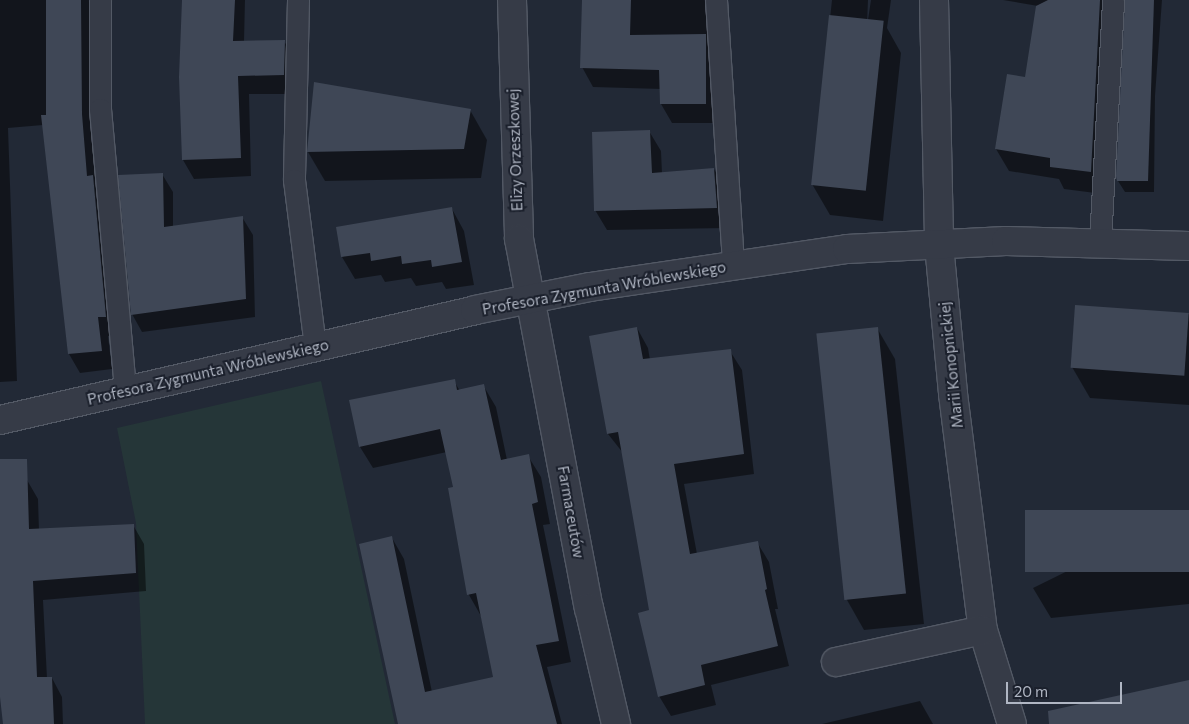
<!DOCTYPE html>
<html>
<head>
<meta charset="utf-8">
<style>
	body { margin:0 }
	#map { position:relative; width:1189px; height:724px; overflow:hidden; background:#222936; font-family:Commissioner,sans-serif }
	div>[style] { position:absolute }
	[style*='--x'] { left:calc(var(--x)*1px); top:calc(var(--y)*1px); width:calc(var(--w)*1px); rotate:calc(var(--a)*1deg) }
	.green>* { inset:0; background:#253638 }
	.shadow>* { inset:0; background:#0007 }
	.building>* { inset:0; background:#3f4756; transform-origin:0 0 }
	.roads { filter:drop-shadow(1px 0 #535965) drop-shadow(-1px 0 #535965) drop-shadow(0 1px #535965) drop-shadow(0 -1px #535965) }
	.service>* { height:21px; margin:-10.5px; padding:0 10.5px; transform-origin:10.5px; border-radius:10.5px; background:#363b47 }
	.minor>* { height:28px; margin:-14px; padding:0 14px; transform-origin:14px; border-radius:14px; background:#363b47 }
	span { translate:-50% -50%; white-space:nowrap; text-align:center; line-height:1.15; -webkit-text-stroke:4px #1b202c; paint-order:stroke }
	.street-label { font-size:15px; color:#b0b6c3 }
	.scale { position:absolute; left:1006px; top:682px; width:116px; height:22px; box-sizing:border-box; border:2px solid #b0b6c3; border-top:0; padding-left:6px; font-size:15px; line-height:18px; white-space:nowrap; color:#b0b6c3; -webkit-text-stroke:4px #1b202c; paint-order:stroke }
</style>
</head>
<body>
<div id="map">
	<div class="green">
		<div style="clip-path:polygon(321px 381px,395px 724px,145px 724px,136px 523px,117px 428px)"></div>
	</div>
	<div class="shadow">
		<div style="clip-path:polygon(0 0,90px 0,96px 182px,104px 196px,116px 335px,108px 336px,112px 369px,80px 373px,69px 354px,43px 125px,8px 128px,17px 381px,0 382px)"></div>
		<div style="clip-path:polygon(183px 0,245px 0,244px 42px,284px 41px,295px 60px,294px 94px,249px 94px,251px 176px,194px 179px,183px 160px)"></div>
		<div style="clip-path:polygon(583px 0,716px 0,717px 123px,672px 123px,661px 104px,661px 89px,593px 87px,582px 67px)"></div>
		<div style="clip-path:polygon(832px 0,868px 0,867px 26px,871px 0,891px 0,887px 28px,901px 53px,883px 221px,830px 215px,812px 184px)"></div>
		<div style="clip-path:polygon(1003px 0,1104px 0,1103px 194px,1064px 189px,1059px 179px,1009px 171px,996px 149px,1008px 75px,1026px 78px,1038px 6px)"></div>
		<div style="clip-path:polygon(1127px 0,1162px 0,1155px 96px,1154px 192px,1125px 192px,1118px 181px)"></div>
		<div style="clip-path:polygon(315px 84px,470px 110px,487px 140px,481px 178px,325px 181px,308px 152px)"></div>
		<div style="clip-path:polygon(649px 131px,661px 151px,662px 173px,714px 169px,725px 189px,727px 228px,607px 230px,595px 210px)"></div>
		<div style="clip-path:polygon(162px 174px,173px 192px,173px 227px,242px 217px,253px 235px,255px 317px,142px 332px,132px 314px)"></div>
		<div style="clip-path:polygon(452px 209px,464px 231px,474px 285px,446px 289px,442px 282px,416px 286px,411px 278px,385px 282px,381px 275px,355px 279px,342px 257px)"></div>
		<div style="clip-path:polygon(1189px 314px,1189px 405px,1090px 398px,1072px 367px)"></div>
		<div style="clip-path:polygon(637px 328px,648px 348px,650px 360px,730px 351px,742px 370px,754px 474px,684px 484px,697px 554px,757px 542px,769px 562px,778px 609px,775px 609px,789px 666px,711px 685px,716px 705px,671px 716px,659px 696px,651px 611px,623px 453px,608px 434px)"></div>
		<div style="clip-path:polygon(877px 328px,895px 359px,924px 624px,864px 630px,847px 600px)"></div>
		<div style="clip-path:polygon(454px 381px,460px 391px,483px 385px,496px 407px,507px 460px,528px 456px,541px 477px,550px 524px,543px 525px,571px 662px,547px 667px,562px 724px,399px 724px,392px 538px,404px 559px,432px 692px,495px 678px,481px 616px,469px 595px,450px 489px,455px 488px,447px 452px,373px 468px,360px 447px,350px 401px)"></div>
		<div style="clip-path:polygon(27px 480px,38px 499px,39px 530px,133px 525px,144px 544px,146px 591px,43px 600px,47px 678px,52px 678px,62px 697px,63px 724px,4px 724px,0 675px,0 481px)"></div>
		<div style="clip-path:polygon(1189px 511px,1189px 604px,1051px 618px,1033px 588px)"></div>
		<div style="clip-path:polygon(920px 701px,933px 724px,822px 724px)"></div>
	</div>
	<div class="building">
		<div style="clip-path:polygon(46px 0,81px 0,82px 114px,87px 176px,93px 175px,106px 317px,98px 317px,102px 351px,68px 354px,41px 115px,46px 115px)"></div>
		<div style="clip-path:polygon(182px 0,235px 0,233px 41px,285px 40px,284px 75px,238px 76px,241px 158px,182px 160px,179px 77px)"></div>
		<div style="clip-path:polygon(582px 0,631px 0,630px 35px,706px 34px,706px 104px,660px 104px,659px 70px,580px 68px)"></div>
		<div style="clip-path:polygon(1048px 0,1100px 0,1091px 172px,1050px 167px,1050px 158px,995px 149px,1007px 74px,1025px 77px,1036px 6px)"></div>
		<div style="clip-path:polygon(1125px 0,1154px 0,1148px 181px,1117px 181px,1116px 176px)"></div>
		<div style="left:829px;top:15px;width:55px;height:171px;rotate:6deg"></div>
		<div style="clip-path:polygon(314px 82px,471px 109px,464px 149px,307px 152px)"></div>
		<div style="clip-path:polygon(650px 130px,652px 173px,714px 168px,717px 208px,594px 211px,592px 132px)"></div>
		<div style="clip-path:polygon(163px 173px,164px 227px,243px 216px,246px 299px,131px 315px,118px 175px)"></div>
		<div style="clip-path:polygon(452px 207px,462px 262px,432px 267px,431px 260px,402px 264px,401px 256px,371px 261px,370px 253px,341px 257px,336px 227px)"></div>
		<div style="left:1075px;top:305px;width:114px;height:63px;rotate:4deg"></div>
		<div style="clip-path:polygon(637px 327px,643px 359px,731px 349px,744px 454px,674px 464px,690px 554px,758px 541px,767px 589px,765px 590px,778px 646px,701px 665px,705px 685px,658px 697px,638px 613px,649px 610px,618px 432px,607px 434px,589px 336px)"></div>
		<div style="left:878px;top:327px;width:268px;height:62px;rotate:84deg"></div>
		<div style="clip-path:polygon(455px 379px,457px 390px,484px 384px,501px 460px,529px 454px,538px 502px,532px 504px,559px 641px,536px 645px,557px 724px,398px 724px,359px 544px,392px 536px,425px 692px,493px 677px,476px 593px,467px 595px,448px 488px,453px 487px,440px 429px,359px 447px,349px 400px)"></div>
		<div style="clip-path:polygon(0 459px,27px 459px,29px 529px,134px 524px,136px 573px,33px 581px,37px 677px,52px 677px,54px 724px,3px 724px,0 697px)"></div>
		<div style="left:1189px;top:510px;width:62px;height:164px;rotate:90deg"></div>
		<div style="clip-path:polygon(1189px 680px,1189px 724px,1049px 724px,1048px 711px)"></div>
	</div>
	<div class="roads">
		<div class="service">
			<div style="--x:100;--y:0;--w:109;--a:90"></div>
			<div style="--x:100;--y:109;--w:283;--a:84.9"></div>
			<div style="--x:298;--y:0;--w:180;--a:91.3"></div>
			<div style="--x:294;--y:180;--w:168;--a:82.8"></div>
			<div style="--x:716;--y:0;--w:267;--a:86.3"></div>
			<div style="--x:1100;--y:242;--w:242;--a:-86.9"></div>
		</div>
		<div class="minor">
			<div style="--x:512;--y:0;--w:239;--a:88.3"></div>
			<div style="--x:519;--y:239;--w:376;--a:79.3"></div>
			<div style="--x:589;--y:608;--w:119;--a:76.9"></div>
			<div style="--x:934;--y:0;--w:245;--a:88.8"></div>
			<div style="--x:939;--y:245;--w:150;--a:84.6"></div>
			<div style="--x:953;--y:394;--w:238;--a:82.8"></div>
			<div style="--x:983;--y:630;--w:98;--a:72.9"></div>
			<div style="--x:0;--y:420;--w:488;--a:-13"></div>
			<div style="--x:475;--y:310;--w:117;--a:-11.3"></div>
			<div style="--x:590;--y:287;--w:260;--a:-8.4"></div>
			<div style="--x:847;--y:249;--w:159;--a:-2.9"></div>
			<div style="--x:1006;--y:241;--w:183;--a:1.6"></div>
			<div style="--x:836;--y:662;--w:150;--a:-12.3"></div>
		</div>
	</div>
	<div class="street-label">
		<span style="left:515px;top:150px;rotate:-92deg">Elizy Orzeszkowej</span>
		<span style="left:604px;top:288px;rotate:-10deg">Profesora Zygmunta Wróblewskiego</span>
		<span style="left:951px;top:365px;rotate:-96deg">Marii Konopnickiej</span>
		<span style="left:208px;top:372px;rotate:-13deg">Profesora Zygmunta Wróblewskiego</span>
		<span style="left:571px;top:512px;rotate:80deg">Farmaceutów</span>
	</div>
	<div class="scale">20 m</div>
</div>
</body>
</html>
